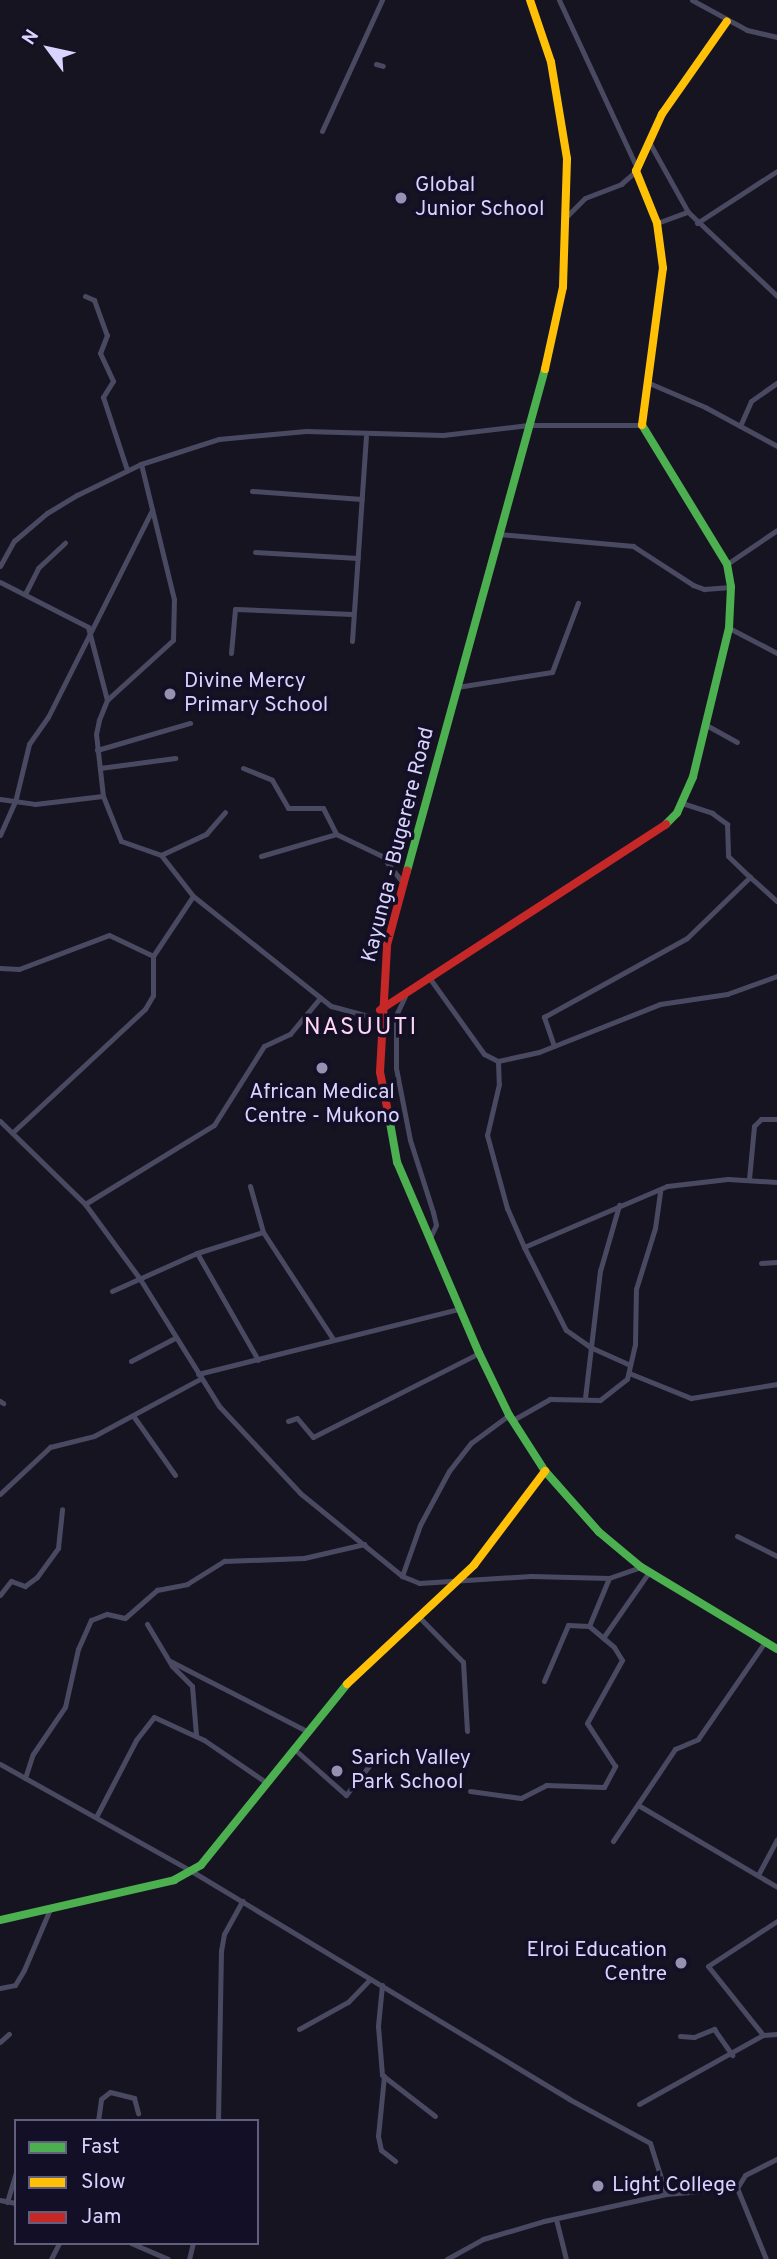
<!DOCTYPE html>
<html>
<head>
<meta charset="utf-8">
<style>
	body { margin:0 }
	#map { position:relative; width:777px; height:2259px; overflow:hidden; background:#161421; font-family:Overpass,sans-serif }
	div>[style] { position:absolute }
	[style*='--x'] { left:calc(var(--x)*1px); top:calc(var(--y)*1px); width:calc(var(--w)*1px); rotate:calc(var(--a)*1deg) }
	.street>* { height:5px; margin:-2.5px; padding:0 2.5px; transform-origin:2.5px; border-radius:2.5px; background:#4a4962 }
	.fast>* { height:8px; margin:-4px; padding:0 4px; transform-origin:4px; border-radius:4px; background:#4caf50 }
	.slow>* { height:8px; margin:-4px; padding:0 4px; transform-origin:4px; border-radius:4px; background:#ffc107 }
	.jam>* { height:8px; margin:-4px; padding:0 4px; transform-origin:4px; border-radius:4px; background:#c62828 }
	.dots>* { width:19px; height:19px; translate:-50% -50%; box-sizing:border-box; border:4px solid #130f26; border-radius:50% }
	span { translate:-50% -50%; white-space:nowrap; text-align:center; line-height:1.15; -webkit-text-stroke:7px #130f26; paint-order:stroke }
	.poi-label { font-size:21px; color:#d9d4ff }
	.left { translate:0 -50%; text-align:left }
	.right { translate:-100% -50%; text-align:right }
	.street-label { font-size:21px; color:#d9d4ff }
	.quarter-label { font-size:24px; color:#ffd6f0; letter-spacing:2px }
	.legend { position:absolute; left:14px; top:2119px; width:245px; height:126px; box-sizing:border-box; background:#130f26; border:2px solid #625e7d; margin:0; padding:9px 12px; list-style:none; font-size:21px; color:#d9d4ff }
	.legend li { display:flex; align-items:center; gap:14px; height:35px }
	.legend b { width:35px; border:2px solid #625e7d }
	.north { position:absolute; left:14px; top:14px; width:70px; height:70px; -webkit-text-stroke:5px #130f26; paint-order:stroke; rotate:303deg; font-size:19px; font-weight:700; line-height:28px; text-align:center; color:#d9d4ff }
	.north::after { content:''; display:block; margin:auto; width:24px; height:32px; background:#d9d4ff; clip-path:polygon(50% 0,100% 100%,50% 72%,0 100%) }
</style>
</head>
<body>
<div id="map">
	<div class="street">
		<div style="--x:559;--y:0;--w:185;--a:65.1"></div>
		<div style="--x:692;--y:0;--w:63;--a:28.6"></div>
		<div style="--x:747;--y:30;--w:31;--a:13"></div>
		<div style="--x:376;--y:64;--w:7;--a:16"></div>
		<div style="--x:322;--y:131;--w:144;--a:-65.4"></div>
		<div style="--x:649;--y:142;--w:80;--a:60.9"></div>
		<div style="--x:567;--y:216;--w:25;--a:-45"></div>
		<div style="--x:585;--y:198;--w:39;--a:-21"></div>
		<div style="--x:621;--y:184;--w:20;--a:-41"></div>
		<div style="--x:657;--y:223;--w:33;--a:-20"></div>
		<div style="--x:688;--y:212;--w:122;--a:43.3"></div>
		<div style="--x:697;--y:223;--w:95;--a:-33"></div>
		<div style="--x:85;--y:296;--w:10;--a:24"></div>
		<div style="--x:94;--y:300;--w:37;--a:70"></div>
		<div style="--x:107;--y:335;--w:19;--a:111"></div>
		<div style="--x:100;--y:353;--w:31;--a:65"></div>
		<div style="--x:113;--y:381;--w:19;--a:122"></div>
		<div style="--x:103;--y:397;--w:77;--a:71.8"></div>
		<div style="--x:649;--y:383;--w:61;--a:23.2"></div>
		<div style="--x:705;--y:407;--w:82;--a:28.4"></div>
		<div style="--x:740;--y:426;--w:27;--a:-66"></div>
		<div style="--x:751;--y:401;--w:32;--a:-35"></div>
		<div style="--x:141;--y:464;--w:139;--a:76.3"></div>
		<div style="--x:174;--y:599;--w:41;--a:91.4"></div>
		<div style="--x:173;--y:640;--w:89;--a:137.7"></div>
		<div style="--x:107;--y:700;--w:22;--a:112"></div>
		<div style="--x:99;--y:720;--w:14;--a:102"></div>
		<div style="--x:96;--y:734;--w:62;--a:83.6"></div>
		<div style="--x:103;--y:796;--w:48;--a:68.2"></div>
		<div style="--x:121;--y:841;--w:42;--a:19.3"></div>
		<div style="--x:161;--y:855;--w:52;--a:52"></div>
		<div style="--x:193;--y:896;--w:176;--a:38.6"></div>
		<div style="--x:331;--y:1006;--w:51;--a:14.9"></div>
		<div style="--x:252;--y:491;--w:110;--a:4.2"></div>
		<div style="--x:499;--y:534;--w:135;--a:5.1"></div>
		<div style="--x:633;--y:546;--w:72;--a:33"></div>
		<div style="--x:693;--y:585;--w:12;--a:20"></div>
		<div style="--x:704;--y:589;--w:27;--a:-4"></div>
		<div style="--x:255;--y:552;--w:103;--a:3.3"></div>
		<div style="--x:727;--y:564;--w:60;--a:-34.2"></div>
		<div style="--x:0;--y:566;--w:29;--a:-61"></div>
		<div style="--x:14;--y:541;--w:43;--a:-40.3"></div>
		<div style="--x:47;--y:513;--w:35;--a:-31"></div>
		<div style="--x:77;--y:495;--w:71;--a:-25.8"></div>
		<div style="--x:141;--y:464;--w:82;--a:-17.8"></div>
		<div style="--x:219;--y:439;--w:87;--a:-5.3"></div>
		<div style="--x:306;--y:431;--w:137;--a:1.7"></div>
		<div style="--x:443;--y:435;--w:86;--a:-6.7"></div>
		<div style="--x:528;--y:425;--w:114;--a:0"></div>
		<div style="--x:0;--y:582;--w:99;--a:27.1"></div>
		<div style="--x:88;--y:627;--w:75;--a:75.4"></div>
		<div style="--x:25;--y:594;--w:29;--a:-63"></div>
		<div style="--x:38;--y:568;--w:37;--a:-43"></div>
		<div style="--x:729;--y:628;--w:54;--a:27.5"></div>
		<div style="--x:352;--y:641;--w:205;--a:-86.1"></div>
		<div style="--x:231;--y:653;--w:44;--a:-84.8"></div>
		<div style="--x:235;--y:609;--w:117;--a:2.4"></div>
		<div style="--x:457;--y:687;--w:96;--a:-9"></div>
		<div style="--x:552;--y:672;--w:74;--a:-69.4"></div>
		<div style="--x:708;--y:726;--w:33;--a:29"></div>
		<div style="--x:97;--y:750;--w:97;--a:-16.2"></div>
		<div style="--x:100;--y:768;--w:76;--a:-7.6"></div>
		<div style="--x:243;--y:768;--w:31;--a:22"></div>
		<div style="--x:272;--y:780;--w:32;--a:60"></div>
		<div style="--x:288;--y:808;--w:35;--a:0"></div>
		<div style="--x:323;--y:808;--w:29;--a:63"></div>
		<div style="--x:0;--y:799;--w:35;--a:8"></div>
		<div style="--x:35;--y:804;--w:68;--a:-6.7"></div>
		<div style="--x:682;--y:803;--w:32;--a:18"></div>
		<div style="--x:712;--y:813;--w:19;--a:36"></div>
		<div style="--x:727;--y:824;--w:32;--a:88"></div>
		<div style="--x:728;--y:856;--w:30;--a:44"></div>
		<div style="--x:0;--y:835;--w:36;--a:-66"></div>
		<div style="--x:15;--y:802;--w:60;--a:-76.4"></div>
		<div style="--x:29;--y:744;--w:33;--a:-55"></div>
		<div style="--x:48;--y:717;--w:232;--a:-63.3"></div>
		<div style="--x:161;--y:855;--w:50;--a:-25"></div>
		<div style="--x:206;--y:834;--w:29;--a:-49"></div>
		<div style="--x:261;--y:856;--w:78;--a:-16.3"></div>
		<div style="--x:336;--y:834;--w:51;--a:25.6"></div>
		<div style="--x:382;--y:856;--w:36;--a:52"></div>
		<div style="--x:0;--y:968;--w:19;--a:3"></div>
		<div style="--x:19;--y:969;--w:96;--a:-20.7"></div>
		<div style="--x:109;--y:935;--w:49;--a:25.5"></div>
		<div style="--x:428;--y:976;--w:96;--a:54.3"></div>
		<div style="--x:484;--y:1054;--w:16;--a:27"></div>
		<div style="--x:498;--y:1061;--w:42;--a:-12.4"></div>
		<div style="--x:539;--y:1052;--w:130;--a:-21.6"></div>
		<div style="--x:660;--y:1004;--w:68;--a:-8.5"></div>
		<div style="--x:727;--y:994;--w:53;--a:-19.8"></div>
		<div style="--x:405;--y:996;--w:21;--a:115"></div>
		<div style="--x:396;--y:1015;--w:53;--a:90"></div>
		<div style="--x:396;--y:1068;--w:73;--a:79"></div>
		<div style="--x:410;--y:1140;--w:76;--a:72.3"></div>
		<div style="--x:433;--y:1212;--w:13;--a:77"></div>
		<div style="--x:436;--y:1225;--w:14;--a:115"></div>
		<div style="--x:554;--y:1046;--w:31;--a:-109"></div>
		<div style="--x:544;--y:1017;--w:163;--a:-28.9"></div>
		<div style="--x:687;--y:938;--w:88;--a:-44.1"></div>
		<div style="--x:750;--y:877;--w:36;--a:42"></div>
		<div style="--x:498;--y:1061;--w:23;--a:88"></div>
		<div style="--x:499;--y:1084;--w:52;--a:103.2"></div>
		<div style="--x:487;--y:1135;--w:76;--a:74.7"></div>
		<div style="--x:507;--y:1208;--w:43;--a:66.4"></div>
		<div style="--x:524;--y:1247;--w:93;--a:63.2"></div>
		<div style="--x:566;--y:1330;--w:29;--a:35"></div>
		<div style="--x:590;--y:1347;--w:44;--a:24.2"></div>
		<div style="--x:0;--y:1121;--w:119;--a:44.3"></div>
		<div style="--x:85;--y:1204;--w:93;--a:53.7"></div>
		<div style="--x:140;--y:1279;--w:150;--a:58.1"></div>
		<div style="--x:219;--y:1406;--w:119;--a:47"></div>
		<div style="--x:300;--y:1493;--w:132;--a:39.1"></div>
		<div style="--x:402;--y:1576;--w:18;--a:22"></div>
		<div style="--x:419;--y:1583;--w:112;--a:-3.6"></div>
		<div style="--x:531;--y:1576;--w:78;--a:1.5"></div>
		<div style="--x:13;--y:1132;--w:180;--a:-43"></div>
		<div style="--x:145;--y:1009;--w:16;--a:-60"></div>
		<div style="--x:153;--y:995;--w:39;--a:-90"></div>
		<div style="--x:153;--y:956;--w:72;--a:-56.3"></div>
		<div style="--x:749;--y:1179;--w:53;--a:-84.6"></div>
		<div style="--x:754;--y:1126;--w:10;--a:-45"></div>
		<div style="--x:761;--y:1119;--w:16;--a:0"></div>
		<div style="--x:250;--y:1186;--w:48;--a:74.2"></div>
		<div style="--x:85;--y:1204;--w:151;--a:-31.5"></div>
		<div style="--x:214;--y:1125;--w:93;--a:-57.7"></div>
		<div style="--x:264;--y:1046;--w:29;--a:-25"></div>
		<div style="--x:290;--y:1034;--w:47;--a:-50.2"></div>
		<div style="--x:524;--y:1247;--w:155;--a:-23.1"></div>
		<div style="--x:667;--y:1186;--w:61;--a:-6.5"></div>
		<div style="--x:728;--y:1179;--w:49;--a:3.5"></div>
		<div style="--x:197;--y:1253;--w:123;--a:60.3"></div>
		<div style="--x:761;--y:1263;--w:16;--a:-4"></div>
		<div style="--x:112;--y:1291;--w:93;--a:-24.1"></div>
		<div style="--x:197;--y:1253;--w:69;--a:-17.7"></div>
		<div style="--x:263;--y:1232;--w:128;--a:56.8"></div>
		<div style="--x:131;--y:1361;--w:50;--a:-27.6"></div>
		<div style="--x:629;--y:1373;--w:67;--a:22"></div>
		<div style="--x:691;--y:1398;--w:87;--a:-9.2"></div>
		<div style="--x:198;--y:1374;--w:268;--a:-14"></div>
		<div style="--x:585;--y:1398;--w:128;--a:-83.3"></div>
		<div style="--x:600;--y:1271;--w:69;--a:-73.9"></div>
		<div style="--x:0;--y:1401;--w:4;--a:34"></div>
		<div style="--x:134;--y:1417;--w:71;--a:54.7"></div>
		<div style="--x:513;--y:1420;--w:43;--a:-29.6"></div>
		<div style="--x:550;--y:1399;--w:50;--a:1.1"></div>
		<div style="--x:600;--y:1400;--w:34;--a:-38"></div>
		<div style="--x:627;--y:1379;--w:36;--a:-77"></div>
		<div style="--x:635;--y:1344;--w:55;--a:-89"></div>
		<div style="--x:636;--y:1289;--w:64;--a:-72.7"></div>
		<div style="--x:655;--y:1228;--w:37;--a:-82"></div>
		<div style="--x:288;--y:1421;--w:9;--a:-18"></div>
		<div style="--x:297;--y:1418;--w:25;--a:50"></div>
		<div style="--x:313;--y:1437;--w:186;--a:-26.8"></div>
		<div style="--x:0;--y:1494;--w:69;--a:-43.2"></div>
		<div style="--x:50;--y:1447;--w:45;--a:-14"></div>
		<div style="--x:94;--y:1436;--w:120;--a:-28.3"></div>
		<div style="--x:737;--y:1536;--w:45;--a:26.6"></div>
		<div style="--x:402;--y:1576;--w:54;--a:-70.6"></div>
		<div style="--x:420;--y:1525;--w:61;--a:-61.8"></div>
		<div style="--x:449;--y:1471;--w:36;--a:-52"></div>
		<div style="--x:471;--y:1443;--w:47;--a:-36.4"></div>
		<div style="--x:0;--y:1595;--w:18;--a:-52"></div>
		<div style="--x:11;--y:1581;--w:15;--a:20"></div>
		<div style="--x:25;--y:1586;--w:15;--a:-37"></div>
		<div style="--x:37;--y:1577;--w:36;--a:-54"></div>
		<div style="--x:58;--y:1548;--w:39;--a:-84"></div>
		<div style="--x:418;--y:1616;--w:64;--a:45.6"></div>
		<div style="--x:463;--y:1662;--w:69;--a:86.7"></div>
		<div style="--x:147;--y:1624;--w:49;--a:59.2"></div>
		<div style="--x:172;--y:1666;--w:28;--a:45"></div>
		<div style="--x:192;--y:1686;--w:49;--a:85.3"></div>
		<div style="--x:603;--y:1638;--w:80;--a:-55.1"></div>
		<div style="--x:170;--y:1661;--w:154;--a:27.1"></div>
		<div style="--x:544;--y:1681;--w:61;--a:-66.8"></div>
		<div style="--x:568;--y:1625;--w:21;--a:3"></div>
		<div style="--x:293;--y:1748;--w:71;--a:41.6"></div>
		<div style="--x:346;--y:1795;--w:55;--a:-51.7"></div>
		<div style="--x:0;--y:1764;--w:221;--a:29.2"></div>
		<div style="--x:193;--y:1872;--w:439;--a:31.1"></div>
		<div style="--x:569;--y:2099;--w:92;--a:28.5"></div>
		<div style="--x:650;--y:2143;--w:53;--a:72.6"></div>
		<div style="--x:25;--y:1778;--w:25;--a:-72"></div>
		<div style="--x:33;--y:1754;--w:57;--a:-55.8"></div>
		<div style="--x:65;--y:1707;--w:59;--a:-77.4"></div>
		<div style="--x:78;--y:1649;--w:32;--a:-66"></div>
		<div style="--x:91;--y:1620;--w:17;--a:-21"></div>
		<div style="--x:107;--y:1614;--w:18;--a:13"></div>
		<div style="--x:125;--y:1618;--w:43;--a:-41.2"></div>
		<div style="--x:157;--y:1590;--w:31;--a:-11"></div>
		<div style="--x:187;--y:1584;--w:44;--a:-31.9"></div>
		<div style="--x:224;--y:1561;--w:80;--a:-2.1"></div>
		<div style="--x:304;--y:1558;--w:62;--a:-13.1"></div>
		<div style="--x:470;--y:1791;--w:51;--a:7.8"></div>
		<div style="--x:521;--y:1798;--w:28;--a:-27"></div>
		<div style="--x:546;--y:1785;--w:58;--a:2"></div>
		<div style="--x:604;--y:1787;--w:24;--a:-62"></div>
		<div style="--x:615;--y:1766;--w:51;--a:-123.1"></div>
		<div style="--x:587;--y:1723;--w:72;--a:-60.9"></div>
		<div style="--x:622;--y:1660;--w:15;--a:-122"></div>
		<div style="--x:614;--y:1647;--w:33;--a:-140"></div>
		<div style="--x:589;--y:1626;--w:52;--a:-67.4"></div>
		<div style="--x:609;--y:1578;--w:34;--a:-19"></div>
		<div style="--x:638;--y:1805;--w:161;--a:30.5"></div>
		<div style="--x:96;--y:1817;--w:87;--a:-62.5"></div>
		<div style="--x:136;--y:1740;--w:29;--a:-52"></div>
		<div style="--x:154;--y:1717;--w:55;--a:24.7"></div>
		<div style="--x:204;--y:1740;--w:76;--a:34.3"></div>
		<div style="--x:613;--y:1841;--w:111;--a:-56"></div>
		<div style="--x:675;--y:1749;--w:25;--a:-23"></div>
		<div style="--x:698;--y:1739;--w:118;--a:-55.4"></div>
		<div style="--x:758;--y:1875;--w:40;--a:-62"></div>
		<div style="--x:382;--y:1985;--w:41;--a:95.6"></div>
		<div style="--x:378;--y:2026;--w:49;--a:85.3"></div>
		<div style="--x:382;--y:2075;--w:67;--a:37.7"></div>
		<div style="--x:0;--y:1988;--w:15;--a:-11"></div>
		<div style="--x:15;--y:1985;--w:17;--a:-59"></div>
		<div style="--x:24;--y:1970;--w:66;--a:-66.9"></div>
		<div style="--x:299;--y:2029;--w:56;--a:-28.9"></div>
		<div style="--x:348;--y:2002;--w:32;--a:-46"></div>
		<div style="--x:763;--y:2035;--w:88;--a:-128.6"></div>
		<div style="--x:708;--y:1966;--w:82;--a:-33.1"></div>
		<div style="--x:680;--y:2036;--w:14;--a:4"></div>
		<div style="--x:694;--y:2037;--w:22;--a:-22"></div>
		<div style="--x:714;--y:2029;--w:32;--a:55"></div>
		<div style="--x:0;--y:2042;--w:12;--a:-42"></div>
		<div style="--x:384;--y:2076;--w:60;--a:95.7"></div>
		<div style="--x:378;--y:2136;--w:14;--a:78"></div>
		<div style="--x:381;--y:2150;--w:18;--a:38"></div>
		<div style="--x:639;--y:2104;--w:142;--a:-29.1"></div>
		<div style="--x:763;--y:2035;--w:14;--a:-4"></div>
		<div style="--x:42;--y:2121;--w:25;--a:0"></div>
		<div style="--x:98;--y:2121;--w:22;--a:-82"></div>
		<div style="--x:101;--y:2099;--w:11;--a:-38"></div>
		<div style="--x:110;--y:2092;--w:25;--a:14"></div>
		<div style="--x:134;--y:2098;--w:16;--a:75"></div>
		<div style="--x:218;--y:2121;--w:170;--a:-89"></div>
		<div style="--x:221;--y:1951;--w:17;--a:-80"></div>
		<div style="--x:224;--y:1934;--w:38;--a:-61"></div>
		<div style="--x:737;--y:2188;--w:77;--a:67.8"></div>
		<div style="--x:0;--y:2200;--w:16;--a:11"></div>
		<div style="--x:7;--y:2202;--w:31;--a:-73"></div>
		<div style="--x:556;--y:2219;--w:41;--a:76"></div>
		<div style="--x:131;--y:2243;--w:40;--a:23.4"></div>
		<div style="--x:51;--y:2259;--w:18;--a:-63"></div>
		<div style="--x:189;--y:2259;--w:16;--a:-76"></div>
		<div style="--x:447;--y:2259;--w:41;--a:-29.1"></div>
		<div style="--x:483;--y:2239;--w:64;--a:-16.4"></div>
		<div style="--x:544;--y:2221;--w:125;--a:-12.5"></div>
		<div style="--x:666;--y:2194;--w:71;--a:-4.8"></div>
		<div style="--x:737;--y:2188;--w:15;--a:-58"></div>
		<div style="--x:745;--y:2175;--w:36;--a:-27"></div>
	</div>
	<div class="fast">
		<div style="--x:642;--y:425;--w:163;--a:58.6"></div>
		<div style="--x:727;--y:564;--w:23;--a:80"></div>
		<div style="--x:731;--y:587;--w:41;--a:92.8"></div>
		<div style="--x:729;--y:628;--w:153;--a:103.6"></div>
		<div style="--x:693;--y:777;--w:39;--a:114"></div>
		<div style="--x:677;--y:813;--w:16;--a:135"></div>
		<div style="--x:407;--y:871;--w:521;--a:-74.63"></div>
		<div style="--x:389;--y:1117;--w:46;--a:79.9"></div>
		<div style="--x:397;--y:1162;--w:208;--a:66.8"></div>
		<div style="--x:479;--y:1353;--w:69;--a:64.2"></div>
		<div style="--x:509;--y:1415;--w:67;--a:57.3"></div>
		<div style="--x:545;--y:1471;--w:81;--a:48.5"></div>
		<div style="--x:599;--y:1532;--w:55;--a:39.8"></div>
		<div style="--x:641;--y:1567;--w:159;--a:31.1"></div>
		<div style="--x:0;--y:1920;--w:179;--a:-12.9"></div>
		<div style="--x:174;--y:1880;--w:31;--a:-29"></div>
		<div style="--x:201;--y:1865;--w:233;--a:-51.1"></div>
	</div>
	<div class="slow">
		<div style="--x:530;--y:0;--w:65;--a:71.3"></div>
		<div style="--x:551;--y:62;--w:98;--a:80.6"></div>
		<div style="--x:567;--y:159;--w:128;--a:91.8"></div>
		<div style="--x:563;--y:287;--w:84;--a:102.4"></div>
		<div style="--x:642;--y:425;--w:158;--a:-82.4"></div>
		<div style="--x:663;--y:268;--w:45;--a:-97.6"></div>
		<div style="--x:657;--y:223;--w:56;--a:-112"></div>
		<div style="--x:636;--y:171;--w:63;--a:-65.5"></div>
		<div style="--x:662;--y:114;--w:113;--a:-55"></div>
		<div style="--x:347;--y:1684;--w:174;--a:-43.1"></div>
		<div style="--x:474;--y:1565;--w:118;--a:-52.9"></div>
	</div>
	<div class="jam">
		<div style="--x:380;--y:1010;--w:341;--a:-33"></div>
		<div style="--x:389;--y:1117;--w:46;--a:-101.3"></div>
		<div style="--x:380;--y:1072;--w:127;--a:-86.8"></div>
		<div style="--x:387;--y:945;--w:77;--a:-74.9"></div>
	</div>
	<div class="dots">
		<div style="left:401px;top:198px;background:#9591b1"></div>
		<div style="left:170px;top:694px;background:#9591b1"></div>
		<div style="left:322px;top:1068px;background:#9591b1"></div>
		<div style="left:337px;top:1771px;background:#9591b1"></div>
		<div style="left:681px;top:1963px;background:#9591b1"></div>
		<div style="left:598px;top:2186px;background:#9591b1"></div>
	</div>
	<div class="poi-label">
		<span class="left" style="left:415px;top:198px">Global<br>Junior School</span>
		<span class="left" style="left:184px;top:694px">Divine Mercy<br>Primary School</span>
		<span style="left:322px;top:1105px">African Medical<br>Centre - Mukono</span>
		<span class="left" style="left:351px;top:1771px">Sarich Valley<br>Park School</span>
		<span class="right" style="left:667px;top:1963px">Elroi Education<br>Centre</span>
		<span class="left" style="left:612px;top:2186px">Light College</span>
	</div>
	<div class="street-label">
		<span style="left:399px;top:845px;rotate:-76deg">Kayunga - Bugerere Road</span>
	</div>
	<div class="quarter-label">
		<span style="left:361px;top:1029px">NASUUTI</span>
	</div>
	<ul class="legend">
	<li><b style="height:9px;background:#4caf50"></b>Fast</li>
	<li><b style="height:9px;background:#ffc107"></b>Slow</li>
	<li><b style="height:9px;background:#c62828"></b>Jam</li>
	</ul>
	<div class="north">N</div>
</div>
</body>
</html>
